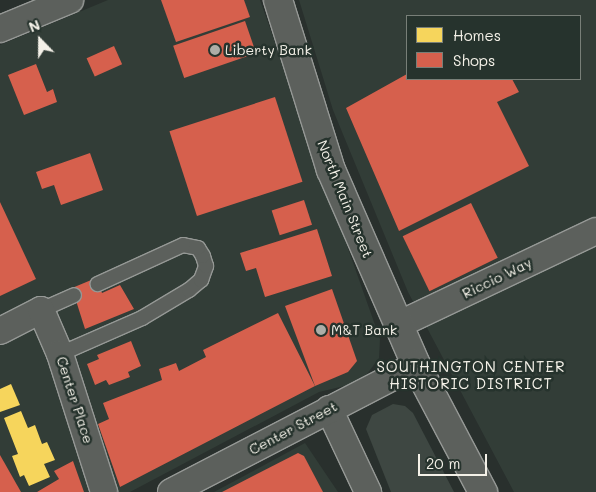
<!DOCTYPE html>
<html>
<head>
<meta charset="utf-8">
<style>
	body { margin:0 }
	#map { position:relative; width:596px; height:492px; overflow:hidden; background:#29302d; font-family:Mali,sans-serif }
	div>[style] { position:absolute }
	[style*='--x'] { left:calc(var(--x)*1px); top:calc(var(--y)*1px); width:calc(var(--w)*1px); rotate:calc(var(--a)*1deg) }
	.built>* { inset:0; background:#323d37 }
	.green>* { inset:0; background:#3e4742 }
	.homes>* { inset:0; background:#f6d55c }
	.shops>* { inset:0; background:#d6604d; transform-origin:0 0 }
	.roads { filter:drop-shadow(1px 0 #969996) drop-shadow(-1px 0 #969996) drop-shadow(0 1px #969996) drop-shadow(0 -1px #969996) }
	.service>* { height:14px; margin:-7px; padding:0 7px; transform-origin:7px; border-radius:7px; background:#5c605c }
	.minor>* { height:26px; margin:-13px; padding:0 13px; transform-origin:13px; border-radius:13px; background:#5c605c }
	.trunk>* { height:28px; margin:-14px; padding:0 14px; transform-origin:14px; border-radius:14px; background:#5c605c }
	.dots>* { width:14px; height:14px; translate:-50% -50%; box-sizing:border-box; border:2px solid #26332d; border-radius:50% }
	span { translate:-50% -50%; white-space:nowrap; text-align:center; line-height:1.15; -webkit-text-stroke:5px #26332d; paint-order:stroke }
	.poi-label { font-size:14px; color:#f4f1e8 }
	.left { translate:0 -50%; text-align:left }
	.street-label { font-size:14px; color:#f4f1e8 }
	.neighbourhood-label { font-size:15px; color:#f4f1e8; letter-spacing:1px }
	.legend { position:absolute; left:406px; top:15px; width:175px; height:65px; box-sizing:border-box; background:#26332d; border:1px solid #787f78; margin:0; padding:6px 9px; list-style:none; font-size:15px; color:#f4f1e8 }
	.legend li { display:flex; align-items:center; gap:10px; height:25px }
	.legend b { width:25px; border:1px solid #787f78 }
	.north { position:absolute; left:15px; top:15px; width:50px; height:50px; -webkit-text-stroke:4px #26332d; paint-order:stroke; rotate:338deg; font-size:14px; font-weight:700; line-height:20px; text-align:center; color:#f4f1e8 }
	.north::after { content:''; display:block; margin:auto; width:18px; height:22px; background:#f4f1e8; clip-path:polygon(50% 0,100% 100%,50% 72%,0 100%) }
	.scale { position:absolute; left:418px; top:454px; width:69px; height:22px; box-sizing:border-box; border:2px solid #f4f1e8; border-top:0; padding-left:6px; font-size:15px; line-height:18px; white-space:nowrap; color:#f4f1e8; -webkit-text-stroke:4px #26332d; paint-order:stroke }
</style>
</head>
<body>
<div id="map">
	<div class="built">
		<div style="clip-path:polygon(108px 0,260px 0,380px 339px,379px 358px,367px 374px,353px 384px,319px 392px,130px 492px,0 492px,0 45px)"></div>
		<div style="clip-path:polygon(evenodd,299px 0,596px 0,596px 492px,514px 492px,408px 292px,333px 110px,299px 0,407px 16px,580px 16px,580px 79px,407px 79px,407px 16px)"></div>
		<div style="clip-path:polygon(305px 443px,338px 492px,214px 492px)"></div>
	</div>
	<div class="green">
		<div style="clip-path:polygon(393px 404px,405px 406px,413px 413px,454px 492px,391px 492px,366px 429px,372px 415px)"></div>
	</div>
	<div class="homes">
		<div style="clip-path:polygon(11px 384px,20px 405px,0 412px,0 389px)"></div>
		<div style="clip-path:polygon(21px 411px,28px 428px,35px 425px,42px 444px,47px 442px,55px 460px,44px 464px,50px 477px,29px 486px,24px 475px,20px 477px,12px 456px,18px 454px,4px 418px)"></div>
	</div>
	<div class="shops">
		<div style="clip-path:polygon(161px 0,244px 0,250px 17px,176px 42px)"></div>
		<div style="left:245px;top:21px;width:34px;height:76px;rotate:71deg"></div>
		<div style="left:114px;top:46px;width:20px;height:30px;rotate:66deg"></div>
		<div style="clip-path:polygon(36px 64px,47px 92px,53px 89px,57px 102px,24px 115px,8px 75px)"></div>
		<div style="clip-path:polygon(407px 74px,407px 79px,512px 79px,519px 92px,497px 102px,529px 166px,399px 231px,346px 108px)"></div>
		<div style="left:275px;top:97px;width:89px;height:111px;rotate:72deg"></div>
		<div style="clip-path:polygon(90px 153px,103px 190px,61px 205px,54px 185px,42px 189px,36px 172px)"></div>
		<div style="left:304px;top:200px;width:26px;height:34px;rotate:72deg"></div>
		<div style="clip-path:polygon(0 202px,36px 279px,0 296px)"></div>
		<div style="left:471px;top:203px;width:61px;height:76px;rotate:64deg"></div>
		<div style="clip-path:polygon(317px 229px,332px 276px,265px 297px,256px 268px,246px 271px,240px 253px)"></div>
		<div style="clip-path:polygon(96px 278px,102px 293px,120px 285px,134px 309px,85px 329px,72px 288px)"></div>
		<div style="clip-path:polygon(332px 289px,357px 361px,348px 372px,315px 386px,285px 306px)"></div>
		<div style="clip-path:polygon(278px 313px,315px 386px,120px 487px,98px 424px,109px 419px,103px 403px,162px 380px,159px 369px,176px 363px,179px 371px,206px 357px,203px 350px)"></div>
		<div style="clip-path:polygon(131px 341px,141px 366px,128px 372px,130px 377px,109px 385px,106px 380px,95px 385px,87px 364px,99px 359px,97px 355px)"></div>
		<div style="clip-path:polygon(298px 453px,304px 456px,323px 492px,222px 492px)"></div>
		<div style="clip-path:polygon(0 455px,21px 492px,0 492px)"></div>
		<div style="clip-path:polygon(73px 461px,84px 492px,37px 492px,59px 479px,54px 471px)"></div>
	</div>
	<div class="roads">
		<div class="service">
			<div style="--x:41;--y:310;--w:36;--a:-24"></div>
			<div style="--x:60;--y:354;--w:90;--a:-23.7"></div>
			<div style="--x:142;--y:318;--w:55;--a:-30.8"></div>
			<div style="--x:189;--y:290;--w:16;--a:-40"></div>
			<div style="--x:201;--y:280;--w:15;--a:-70"></div>
			<div style="--x:206;--y:266;--w:10;--a:-107"></div>
			<div style="--x:203;--y:256;--w:9;--a:-122"></div>
			<div style="--x:198;--y:248;--w:15;--a:-169"></div>
			<div style="--x:183;--y:245;--w:94;--a:155.4"></div>
		</div>
		<div class="minor">
			<div style="--x:0;--y:29;--w:76;--a:-22.5"></div>
			<div style="--x:398;--y:325;--w:219;--a:-25.4"></div>
			<div style="--x:0;--y:331;--w:46;--a:-27.1"></div>
			<div style="--x:41;--y:310;--w:48;--a:66.6"></div>
			<div style="--x:60;--y:354;--w:145;--a:72.3"></div>
			<div style="--x:329;--y:409;--w:92;--a:64.8"></div>
			<div style="--x:171;--y:492;--w:276;--a:-27.4"></div>
		</div>
		<div class="trunk">
			<div style="--x:278;--y:0;--w:178;--a:72.7"></div>
			<div style="--x:331;--y:170;--w:213;--a:66.4"></div>
			<div style="--x:416;--y:365;--w:144;--a:62.2"></div>
		</div>
	</div>
	<div class="dots">
		<div style="left:215px;top:50px;background:#adada7"></div>
		<div style="left:321px;top:330px;background:#adada7"></div>
	</div>
	<div class="poi-label">
		<span class="left" style="left:225px;top:50px">Liberty Bank</span>
		<span class="left" style="left:331px;top:330px">M&amp;T Bank</span>
	</div>
	<div class="street-label">
		<span style="left:345px;top:199px;rotate:68deg">North Main Street</span>
		<span style="left:497px;top:278px;rotate:-26deg">Riccio Way</span>
		<span style="left:75px;top:400px;rotate:72deg">Center Place</span>
		<span style="left:293px;top:428px;rotate:-28deg">Center Street</span>
	</div>
	<div class="neighbourhood-label">
		<span style="left:471px;top:375px">SOUTHINGTON CENTER<br>HISTORIC DISTRICT</span>
	</div>
	<ul class="legend">
	<li><b style="height:14px;background:#f6d55c"></b>Homes</li>
	<li><b style="height:14px;background:#d6604d"></b>Shops</li>
	</ul>
	<div class="north">N</div>
	<div class="scale">20 m</div>
</div>
</body>
</html>
